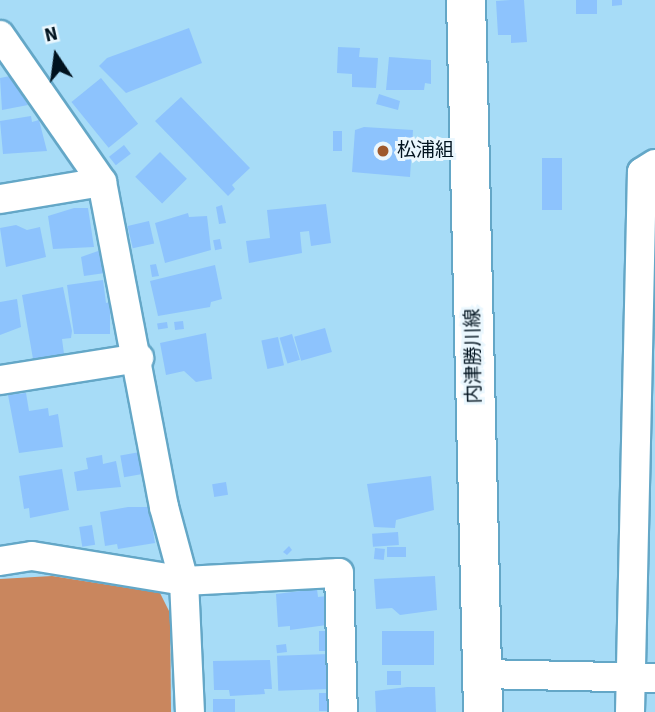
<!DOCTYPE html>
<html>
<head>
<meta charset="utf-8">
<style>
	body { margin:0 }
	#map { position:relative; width:655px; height:712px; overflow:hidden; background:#a7dcf7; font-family:"Source Sans 3","Noto Sans JP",sans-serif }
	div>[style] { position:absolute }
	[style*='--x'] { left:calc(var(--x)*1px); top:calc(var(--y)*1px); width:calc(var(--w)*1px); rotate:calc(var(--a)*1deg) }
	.forest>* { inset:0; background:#c9865e }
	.building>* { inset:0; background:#8dc3fd; transform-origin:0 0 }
	.roads { filter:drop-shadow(2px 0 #64a7c7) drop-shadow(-2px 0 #64a7c7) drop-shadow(0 2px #64a7c7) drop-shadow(0 -2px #64a7c7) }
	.minor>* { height:28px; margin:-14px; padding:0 14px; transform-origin:14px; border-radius:14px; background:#fff }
	.secondary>* { height:38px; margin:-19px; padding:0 19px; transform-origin:19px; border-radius:19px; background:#fff }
	.dots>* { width:19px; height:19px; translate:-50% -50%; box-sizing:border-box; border:4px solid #eaf7fe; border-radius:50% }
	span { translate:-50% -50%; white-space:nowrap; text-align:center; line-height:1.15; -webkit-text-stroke:6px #eaf7fe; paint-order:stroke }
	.poi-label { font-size:19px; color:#00121e }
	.left { translate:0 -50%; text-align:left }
	.street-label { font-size:19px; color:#00121e }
	.north { position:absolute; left:21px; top:21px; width:70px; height:70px; -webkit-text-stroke:5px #eaf7fe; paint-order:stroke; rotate:347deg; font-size:19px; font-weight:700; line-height:28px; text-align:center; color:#00121e }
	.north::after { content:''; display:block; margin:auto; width:24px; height:32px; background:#00121e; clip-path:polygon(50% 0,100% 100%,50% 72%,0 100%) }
</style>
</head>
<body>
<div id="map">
	<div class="forest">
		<div style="clip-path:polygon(52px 576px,160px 593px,170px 613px,171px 712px,0 712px,0 579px)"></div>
	</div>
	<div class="building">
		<div style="clip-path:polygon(510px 0,524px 0,527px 42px,511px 43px,511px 35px,498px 35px,496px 1px)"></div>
		<div style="left:576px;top:0;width:21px;height:14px"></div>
		<div style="clip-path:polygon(612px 0,622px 0,622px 5px,612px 6px)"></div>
		<div style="clip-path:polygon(189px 28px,202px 63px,126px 93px,99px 66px,107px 58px)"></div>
		<div style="clip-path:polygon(338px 47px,360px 48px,359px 57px,378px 58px,376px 88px,352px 87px,352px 74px,337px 73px)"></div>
		<div style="clip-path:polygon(389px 57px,431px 60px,431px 84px,425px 83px,424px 90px,386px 90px)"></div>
		<div style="clip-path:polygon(10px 76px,28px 105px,2px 110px,0 78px)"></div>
		<div style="left:101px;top:78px;width:59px;height:38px;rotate:51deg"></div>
		<div style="clip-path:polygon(379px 94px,400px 101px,398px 110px,376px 104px)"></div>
		<div style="clip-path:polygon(181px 97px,250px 168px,232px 185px,235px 189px,228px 196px,155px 121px)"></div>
		<div style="clip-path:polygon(31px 116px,32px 122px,39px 120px,47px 151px,3px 154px,0 121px)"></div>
		<div style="clip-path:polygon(364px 127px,413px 130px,410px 177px,352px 172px,355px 130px)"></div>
		<div style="left:333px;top:131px;width:9px;height:20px"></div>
		<div style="left:124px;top:145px;width:11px;height:19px;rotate:52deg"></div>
		<div style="left:160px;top:152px;width:38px;height:35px;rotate:45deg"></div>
		<div style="left:542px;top:158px;width:20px;height:52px"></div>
		<div style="clip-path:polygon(326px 204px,331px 243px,311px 246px,309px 231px,300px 232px,302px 253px,249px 263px,246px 241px,270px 238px,267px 210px)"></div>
		<div style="clip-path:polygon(222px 205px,226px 223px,219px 224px,216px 207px)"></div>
		<div style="clip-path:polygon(74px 208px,88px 208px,94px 247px,53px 249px,48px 216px)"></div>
		<div style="clip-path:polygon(188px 213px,189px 217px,207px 216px,211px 250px,165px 263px,155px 223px)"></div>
		<div style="left:149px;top:221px;width:23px;height:22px;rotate:77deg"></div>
		<div style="clip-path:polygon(16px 225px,27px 230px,40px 227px,46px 257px,6px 267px,0 228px)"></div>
		<div style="left:220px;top:239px;width:10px;height:7px;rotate:79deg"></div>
		<div style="clip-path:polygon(101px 250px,105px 273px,84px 276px,81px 257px)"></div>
		<div style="clip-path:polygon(156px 264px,159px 276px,152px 277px,150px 265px)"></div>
		<div style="clip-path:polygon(215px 265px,222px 299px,211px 302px,210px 307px,158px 316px,150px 281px)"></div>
		<div style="clip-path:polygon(103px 280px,106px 303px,110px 302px,110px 334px,74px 334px,67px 285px)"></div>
		<div style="clip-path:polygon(63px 287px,72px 331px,71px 338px,62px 339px,64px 354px,33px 359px,22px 295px)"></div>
		<div style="clip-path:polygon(17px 299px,21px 327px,0 335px,0 302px)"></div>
		<div style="left:183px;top:321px;width:8px;height:9px;rotate:83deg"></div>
		<div style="left:167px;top:322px;width:6px;height:10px;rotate:81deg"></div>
		<div style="left:325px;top:328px;width:25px;height:32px;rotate:74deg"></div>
		<div style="clip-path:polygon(206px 333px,212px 379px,196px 382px,184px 371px,166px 375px,160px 343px)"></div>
		<div style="left:292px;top:334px;width:27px;height:13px;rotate:73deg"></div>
		<div style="left:278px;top:337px;width:29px;height:17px;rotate:78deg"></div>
		<div style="clip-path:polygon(26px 393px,29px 411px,48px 408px,49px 416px,58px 414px,63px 447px,19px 453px,8px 395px)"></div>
		<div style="left:140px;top:452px;width:22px;height:20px;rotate:80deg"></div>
		<div style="clip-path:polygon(102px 455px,103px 464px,116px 461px,121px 487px,77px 491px,74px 472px,88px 469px,86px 458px)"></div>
		<div style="clip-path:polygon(62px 469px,69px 510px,30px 518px,29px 508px,24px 509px,19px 476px)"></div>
		<div style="clip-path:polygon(431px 476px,434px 510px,396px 520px,395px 528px,374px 527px,367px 484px)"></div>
		<div style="left:226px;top:482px;width:13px;height:14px;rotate:81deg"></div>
		<div style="clip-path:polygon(128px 507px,149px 507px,155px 543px,118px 549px,117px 544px,105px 546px,100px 512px)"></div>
		<div style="left:92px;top:525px;width:20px;height:13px;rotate:81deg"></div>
		<div style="left:398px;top:532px;width:13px;height:26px;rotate:86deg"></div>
		<div style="clip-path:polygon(289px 546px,292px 550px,287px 555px,283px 552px)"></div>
		<div style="left:406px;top:547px;width:10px;height:19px;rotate:90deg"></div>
		<div style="left:375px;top:548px;width:10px;height:11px;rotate:6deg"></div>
		<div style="clip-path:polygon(435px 576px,437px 610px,400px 615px,392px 608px,376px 609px,374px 579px)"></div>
		<div style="clip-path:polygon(317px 589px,318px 597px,327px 596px,334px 624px,290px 630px,290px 626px,278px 627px,276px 594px)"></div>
		<div style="left:319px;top:631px;width:19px;height:20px"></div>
		<div style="left:382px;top:631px;width:52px;height:34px"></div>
		<div style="left:286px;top:644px;width:8px;height:10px;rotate:83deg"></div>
		<div style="left:329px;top:654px;width:35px;height:52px;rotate:88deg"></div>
		<div style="clip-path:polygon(270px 660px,272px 689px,264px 689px,265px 694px,230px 696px,229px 690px,214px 690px,213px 661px)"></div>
		<div style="left:401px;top:671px;width:14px;height:14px;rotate:90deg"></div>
		<div style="clip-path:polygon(407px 687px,435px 687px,436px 712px,376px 712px,375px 691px)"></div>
		<div style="left:319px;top:693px;width:21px;height:18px"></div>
		<div style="left:213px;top:699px;width:22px;height:13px"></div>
	</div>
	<div class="roads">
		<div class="minor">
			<div style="--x:0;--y:35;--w:179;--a:55.2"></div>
			<div style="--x:102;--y:182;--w:331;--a:79.2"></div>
			<div style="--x:164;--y:507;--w:77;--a:74.9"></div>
			<div style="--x:184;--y:581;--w:131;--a:87.4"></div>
			<div style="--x:0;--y:199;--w:103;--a:-9.5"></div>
			<div style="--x:0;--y:380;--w:141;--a:-9"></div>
			<div style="--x:0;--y:561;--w:32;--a:-9"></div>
			<div style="--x:32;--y:556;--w:154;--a:9.3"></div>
			<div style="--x:184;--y:581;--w:155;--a:-3"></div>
			<div style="--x:339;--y:573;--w:139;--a:88.4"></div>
			<div style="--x:482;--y:674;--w:173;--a:1.3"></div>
			<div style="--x:630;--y:712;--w:540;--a:-88.73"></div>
			<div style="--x:642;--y:172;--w:15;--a:-32"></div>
		</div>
		<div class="secondary">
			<div style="--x:466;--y:0;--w:712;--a:88.63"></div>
		</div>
	</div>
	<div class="dots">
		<div style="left:383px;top:151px;background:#9e592d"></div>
	</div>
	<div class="poi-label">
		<span class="left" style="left:397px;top:151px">松浦組</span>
	</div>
	<div class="street-label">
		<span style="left:474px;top:356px;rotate:-91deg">内津勝川線</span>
	</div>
	<div class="north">N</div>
</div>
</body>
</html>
